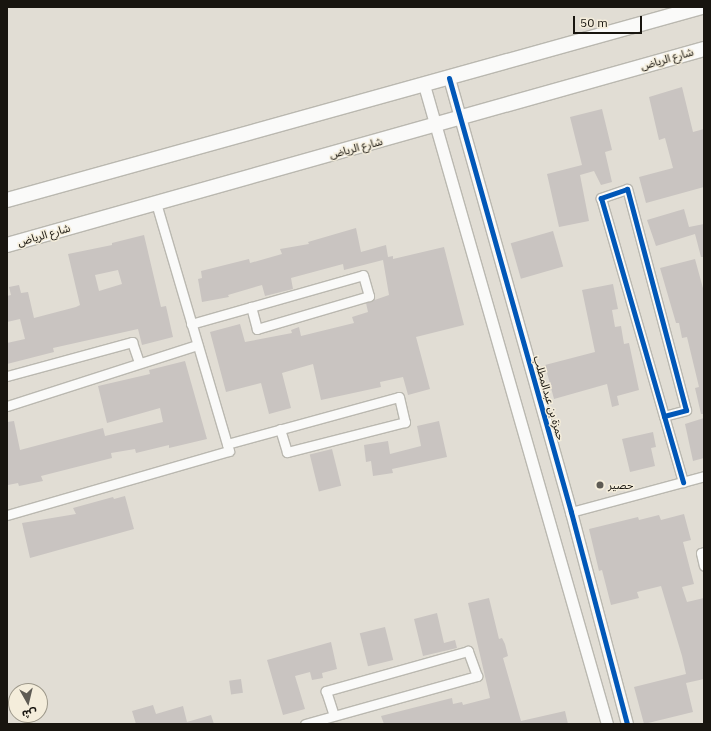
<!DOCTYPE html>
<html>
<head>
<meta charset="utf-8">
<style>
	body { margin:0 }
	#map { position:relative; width:711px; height:731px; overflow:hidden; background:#e1ddd4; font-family:"IBM Plex Sans","Noto Sans Arabic",sans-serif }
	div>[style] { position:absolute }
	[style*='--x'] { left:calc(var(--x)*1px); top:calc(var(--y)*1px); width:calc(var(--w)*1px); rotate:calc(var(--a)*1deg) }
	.building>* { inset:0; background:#c9c4c1; transform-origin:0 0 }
	.roads { filter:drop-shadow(1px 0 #bab8b0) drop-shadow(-1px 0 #bab8b0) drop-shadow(0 1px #bab8b0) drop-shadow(0 -1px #bab8b0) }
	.minor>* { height:9px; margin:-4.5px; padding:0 4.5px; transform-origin:4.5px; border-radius:4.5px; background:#fafaf9 }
	.tertiary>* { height:11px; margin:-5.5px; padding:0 5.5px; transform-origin:5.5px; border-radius:5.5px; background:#fafaf9 }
	.primary>* { height:14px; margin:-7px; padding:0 7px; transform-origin:7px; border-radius:7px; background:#fafaf9 }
	.cycleway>* { height:5px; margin:-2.5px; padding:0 2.5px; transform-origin:2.5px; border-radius:2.5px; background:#0057b8 }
	.dots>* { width:11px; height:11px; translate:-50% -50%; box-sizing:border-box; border:2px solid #f4eddb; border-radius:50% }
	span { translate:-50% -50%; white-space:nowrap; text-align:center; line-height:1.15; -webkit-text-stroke:3px #f4eddb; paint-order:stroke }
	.street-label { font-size:11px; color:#18150f }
	.poi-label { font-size:11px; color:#18150f }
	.left { translate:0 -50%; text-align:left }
	.frame { position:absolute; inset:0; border:8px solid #18150f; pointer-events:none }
	.north { position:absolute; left:8px; top:683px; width:40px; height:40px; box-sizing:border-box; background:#f4eddb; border:1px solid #9c9789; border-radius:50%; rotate:172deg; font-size:11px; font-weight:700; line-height:16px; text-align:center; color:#18150f }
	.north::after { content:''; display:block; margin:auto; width:14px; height:18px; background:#5e5b54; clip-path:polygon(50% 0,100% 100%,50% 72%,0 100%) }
	.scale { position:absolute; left:573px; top:16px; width:69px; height:18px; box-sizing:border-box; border:2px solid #18150f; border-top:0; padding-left:5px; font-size:12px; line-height:14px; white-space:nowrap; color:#18150f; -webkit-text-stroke:3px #f4eddb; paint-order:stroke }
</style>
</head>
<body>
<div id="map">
	<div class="building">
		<div style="clip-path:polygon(682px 87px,693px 132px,704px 129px,704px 187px,646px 203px,639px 177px,673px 168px,665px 138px,659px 140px,649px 97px)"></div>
		<div style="clip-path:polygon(602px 109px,612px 150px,605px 152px,612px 182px,601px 185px,594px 171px,580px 175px,589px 221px,559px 227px,547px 174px,582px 165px,570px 117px)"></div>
		<div style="clip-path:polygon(684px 209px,689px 227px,704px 224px,704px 257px,701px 257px,695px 234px,656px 246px,647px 220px)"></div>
		<div style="clip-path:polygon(356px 228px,361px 252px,386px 245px,388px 257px,393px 256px,393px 259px,444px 247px,464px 325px,416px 337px,430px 389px,408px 395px,403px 377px,380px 382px,381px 387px,321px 400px,313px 364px,282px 373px,291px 408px,269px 414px,261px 383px,226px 392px,210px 332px,240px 324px,245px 342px,292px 333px,291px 330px,299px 327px,301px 336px,354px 323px,352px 317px,368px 312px,366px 303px,389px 295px,383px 260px,344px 270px,343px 264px,291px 278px,293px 289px,265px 296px,262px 285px,228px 295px,229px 297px,202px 302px,198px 279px,202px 278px,201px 271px,249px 259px,250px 263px,282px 254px,280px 249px,309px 244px,308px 242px)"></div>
		<div style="left:553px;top:231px;width:37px;height:44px;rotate:74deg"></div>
		<div style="clip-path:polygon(evenodd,144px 235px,161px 307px,166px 306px,173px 337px,142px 345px,138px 329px,53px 348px,54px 352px,7px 364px,7px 343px,25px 339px,20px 319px,7px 322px,7px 296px,11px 295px,9px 287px,19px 285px,21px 293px,28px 292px,34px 318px,76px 307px,80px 305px,68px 254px,112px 245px,112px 243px,144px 235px,118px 270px,122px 284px,99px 291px,95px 275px,118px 270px)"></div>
		<div style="clip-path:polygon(695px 259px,704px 292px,704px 414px,701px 414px,695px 388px,699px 387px,687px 337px,682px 338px,679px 323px,676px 323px,660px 268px)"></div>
		<div style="clip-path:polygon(613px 284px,618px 309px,612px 310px,615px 327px,621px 326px,624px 344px,629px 343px,639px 390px,617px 396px,619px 405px,612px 407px,607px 384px,554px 399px,545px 365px,595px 352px,582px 290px)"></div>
		<div style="clip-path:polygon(185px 361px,207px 439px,169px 448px,169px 445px,136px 453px,135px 449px,111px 453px,112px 458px,41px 476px,43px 481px,19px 486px,18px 483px,8px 485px,7px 422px,14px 421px,20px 450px,103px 428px,105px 436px,163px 422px,160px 408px,107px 423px,98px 386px,150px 374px,149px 370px)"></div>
		<div style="clip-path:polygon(704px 418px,704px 458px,693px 461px,685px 424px)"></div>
		<div style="clip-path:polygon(439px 421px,447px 457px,392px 469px,393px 473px,373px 476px,371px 461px,366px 462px,364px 445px,388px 441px,390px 454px,421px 446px,417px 426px)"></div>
		<div style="clip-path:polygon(653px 432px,656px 447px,651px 448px,655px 466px,630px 472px,622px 439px)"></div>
		<div style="left:332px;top:449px;width:38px;height:23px;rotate:76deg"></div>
		<div style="clip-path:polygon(125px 496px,134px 529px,30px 558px,22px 523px,76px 514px,73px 508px,113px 497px,114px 499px)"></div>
		<div style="clip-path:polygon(684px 514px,691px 540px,683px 542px,694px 584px,682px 587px,687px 602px,704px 598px,704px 679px,686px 683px,693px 712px,644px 724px,634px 687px,686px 674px,682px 656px,661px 586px,637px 592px,639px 598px,611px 605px,602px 570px,599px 571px,589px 529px,638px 517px,639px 520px,659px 515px,661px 520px)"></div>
		<div style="clip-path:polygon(489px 598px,499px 639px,502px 638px,505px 644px,508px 656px,503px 658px,521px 721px,565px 711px,568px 724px,384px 724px,381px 716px,444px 700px,452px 698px,453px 704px,462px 702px,463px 705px,490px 698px,468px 603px)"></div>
		<div style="clip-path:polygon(437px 613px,444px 643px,455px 640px,457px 648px,423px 656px,414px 619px)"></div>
		<div style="left:385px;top:627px;width:34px;height:26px;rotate:76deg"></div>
		<div style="clip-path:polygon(331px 642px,337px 669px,322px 673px,323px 678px,312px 680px,310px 672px,295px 676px,305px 709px,283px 715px,267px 660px)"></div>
		<div style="left:241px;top:679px;width:14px;height:12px;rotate:82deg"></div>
		<div style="clip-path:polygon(153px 705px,156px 714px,183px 706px,187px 722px,211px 715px,214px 724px,136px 724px,132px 711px)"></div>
	</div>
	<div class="roads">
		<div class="minor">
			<div style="--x:191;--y:324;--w:62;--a:-15.8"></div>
			<div style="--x:251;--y:307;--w:116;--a:-15.9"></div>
			<div style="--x:363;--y:275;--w:22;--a:74"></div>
			<div style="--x:369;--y:296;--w:117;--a:163.6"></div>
			<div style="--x:257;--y:329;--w:23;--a:-105"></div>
			<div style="--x:7;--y:376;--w:130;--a:-15.2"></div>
			<div style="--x:132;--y:342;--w:21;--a:71"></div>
			<div style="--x:7;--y:406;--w:200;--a:-17.8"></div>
			<div style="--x:664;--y:416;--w:23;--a:-15"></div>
			<div style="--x:686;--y:410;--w:229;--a:-104.9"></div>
			<div style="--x:627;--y:189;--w:28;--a:161"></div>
			<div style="--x:601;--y:198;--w:227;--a:73.9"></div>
			<div style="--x:664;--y:416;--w:69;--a:73.9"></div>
			<div style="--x:227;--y:444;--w:178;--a:-15.3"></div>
			<div style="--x:399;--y:397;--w:26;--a:77"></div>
			<div style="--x:405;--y:422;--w:122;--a:165.7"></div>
			<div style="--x:287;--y:452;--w:24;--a:-107"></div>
			<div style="--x:571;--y:512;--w:138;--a:-15.1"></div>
			<div style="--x:7;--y:515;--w:231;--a:-16.1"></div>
			<div style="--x:229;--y:451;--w:259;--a:-106.4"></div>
			<div style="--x:704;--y:552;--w:3;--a:162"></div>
			<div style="--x:701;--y:553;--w:13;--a:77"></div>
			<div style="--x:305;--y:724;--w:179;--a:-15.6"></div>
			<div style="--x:477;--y:676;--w:27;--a:-110"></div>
			<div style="--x:468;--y:651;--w:148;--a:164.3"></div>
			<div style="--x:326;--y:691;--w:25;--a:72"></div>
		</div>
		<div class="tertiary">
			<div style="--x:449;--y:78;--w:451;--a:74.3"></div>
			<div style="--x:571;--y:512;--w:219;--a:75.2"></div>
			<div style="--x:424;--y:85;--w:665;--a:74.02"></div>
		</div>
		<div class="primary">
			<div style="--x:7;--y:200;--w:721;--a:-15.52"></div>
			<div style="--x:7;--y:245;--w:724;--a:-15.71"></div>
		</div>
	</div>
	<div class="cycleway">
		<div style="--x:449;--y:78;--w:451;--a:74.3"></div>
		<div style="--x:571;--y:512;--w:219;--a:75.2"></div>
		<div style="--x:664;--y:416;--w:23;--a:-15"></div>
		<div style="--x:686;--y:410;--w:229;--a:-104.9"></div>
		<div style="--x:627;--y:189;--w:28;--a:161"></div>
		<div style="--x:601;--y:198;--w:227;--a:73.9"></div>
		<div style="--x:664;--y:416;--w:69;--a:73.9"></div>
	</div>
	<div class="dots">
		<div style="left:600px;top:485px;background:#5e5b54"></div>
	</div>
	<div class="street-label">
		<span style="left:667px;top:59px;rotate:-16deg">شارع الرياض</span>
		<span style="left:356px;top:148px;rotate:-15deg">شارع الرياض</span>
		<span style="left:44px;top:235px;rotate:-16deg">شارع الرياض</span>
		<span style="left:549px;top:398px;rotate:74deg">حمزة بن عبدالمطلب</span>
	</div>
	<div class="poi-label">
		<span class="left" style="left:608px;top:485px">حصير</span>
	</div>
	<div class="frame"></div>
	<div class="north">ش</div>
	<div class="scale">50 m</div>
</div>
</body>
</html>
